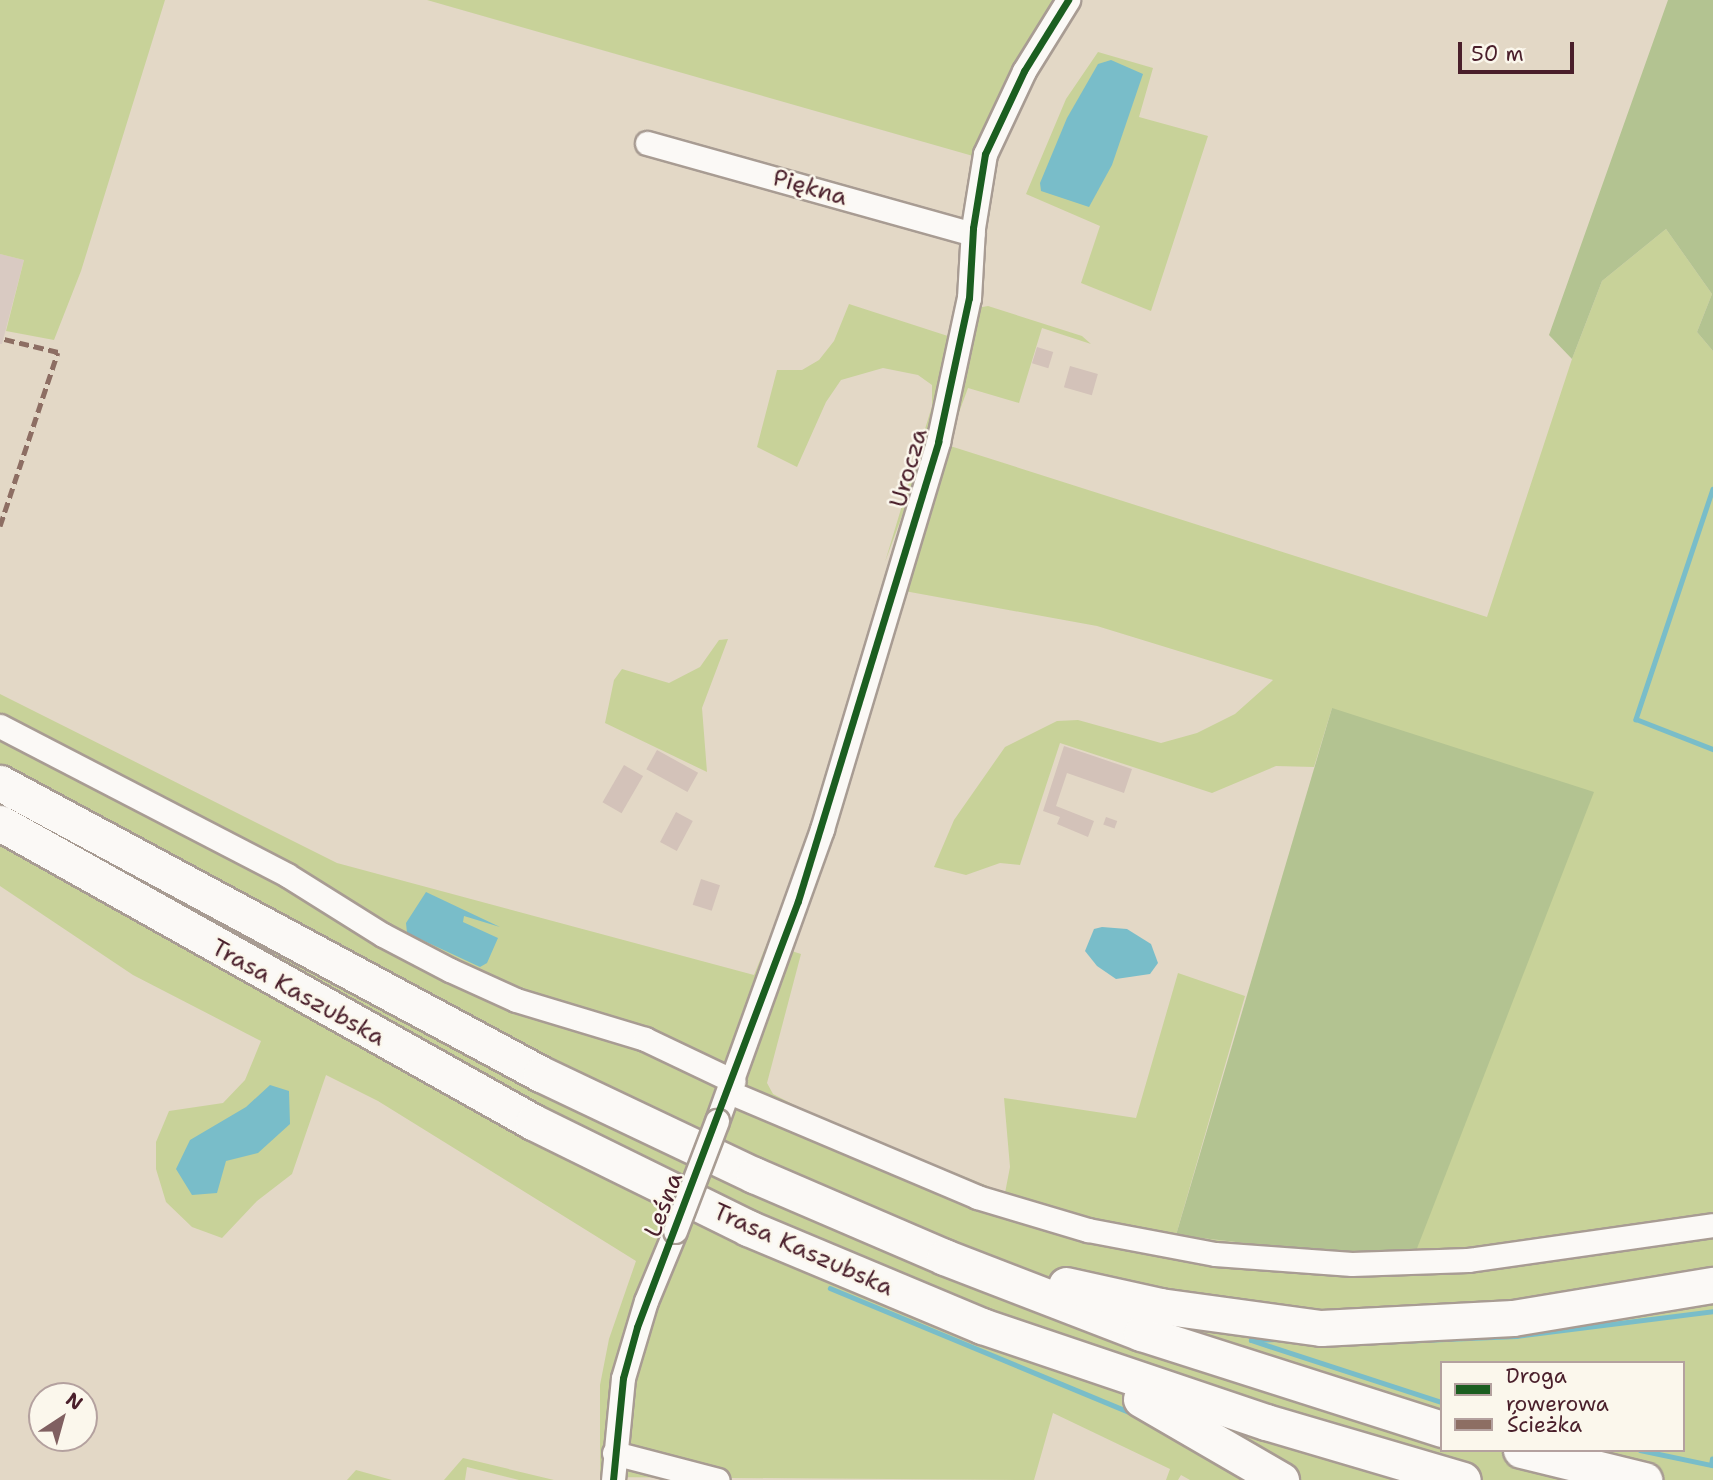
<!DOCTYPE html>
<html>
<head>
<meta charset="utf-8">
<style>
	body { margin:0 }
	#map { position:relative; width:1713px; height:1480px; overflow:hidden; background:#e3d8c6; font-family:"Shantell Sans",sans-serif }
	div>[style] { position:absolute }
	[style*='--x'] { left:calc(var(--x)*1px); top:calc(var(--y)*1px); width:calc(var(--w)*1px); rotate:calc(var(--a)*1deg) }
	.industrial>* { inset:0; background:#d9cac2 }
	.green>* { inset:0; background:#c8d299 }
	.forest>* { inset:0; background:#b3c391 }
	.water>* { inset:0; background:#79bdc9 }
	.stream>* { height:4.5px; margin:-2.25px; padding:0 2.25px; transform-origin:2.25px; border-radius:2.25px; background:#79bdc9 }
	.building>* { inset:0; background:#d3c2b9; transform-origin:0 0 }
	.roads { filter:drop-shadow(2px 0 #a89c93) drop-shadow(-2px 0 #a89c93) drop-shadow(0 2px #a89c93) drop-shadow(0 -2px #a89c93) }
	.minor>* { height:23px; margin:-11.5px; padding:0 11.5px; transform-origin:11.5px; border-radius:11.5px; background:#fbf9f6 }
	.highway>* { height:35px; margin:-17.5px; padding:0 17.5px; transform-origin:17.5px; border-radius:17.5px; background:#fbf9f6 }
	.bridges { filter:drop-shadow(2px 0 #a89c93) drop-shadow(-2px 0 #a89c93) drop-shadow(0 2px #a89c93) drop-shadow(0 -2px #a89c93) }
	.minor-bridge>* { height:23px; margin:-11.5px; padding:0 11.5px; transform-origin:11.5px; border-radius:11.5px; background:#fbf9f6 }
	.quiet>* { height:5px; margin-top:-2.5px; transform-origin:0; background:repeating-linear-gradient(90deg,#8d6e63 0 10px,transparent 0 15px) }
	.cycleway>* { height:7px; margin:-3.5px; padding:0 3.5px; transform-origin:3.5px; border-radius:3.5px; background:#1b5e20 }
	span { translate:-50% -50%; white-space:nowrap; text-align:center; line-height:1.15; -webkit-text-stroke:5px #fbf7ec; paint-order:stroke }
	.street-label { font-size:24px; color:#4a1f2b }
	.legend { position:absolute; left:1440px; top:1361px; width:245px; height:91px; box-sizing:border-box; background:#fbf7ec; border:2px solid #b4a19f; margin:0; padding:9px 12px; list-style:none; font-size:21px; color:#4a1f2b }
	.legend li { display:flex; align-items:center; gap:14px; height:35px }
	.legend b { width:35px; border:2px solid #b4a19f }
	.north { position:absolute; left:28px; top:1382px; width:70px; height:70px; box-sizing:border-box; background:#fbf7ec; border:2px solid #b4a19f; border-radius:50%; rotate:36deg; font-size:19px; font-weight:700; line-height:28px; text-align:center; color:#4a1f2b }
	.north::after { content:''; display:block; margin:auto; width:24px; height:32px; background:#806061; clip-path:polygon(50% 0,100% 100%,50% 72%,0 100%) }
	.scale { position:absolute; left:1458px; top:42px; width:116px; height:32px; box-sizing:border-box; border:4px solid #4a1f2b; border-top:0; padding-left:9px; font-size:21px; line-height:24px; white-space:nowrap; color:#4a1f2b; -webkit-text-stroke:5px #fbf7ec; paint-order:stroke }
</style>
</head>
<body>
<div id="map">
	<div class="industrial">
		<div style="clip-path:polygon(0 254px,24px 260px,2px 344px,0 344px)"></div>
	</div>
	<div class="green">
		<div style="clip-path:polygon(0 0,165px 0,81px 271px,54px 340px,6px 331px,24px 260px,0 254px)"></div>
		<div style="clip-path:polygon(427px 0,1058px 0,980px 158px)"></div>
		<div style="clip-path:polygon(1098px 52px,1153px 68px,1139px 117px,1208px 136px,1151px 311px,1081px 283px,1100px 226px,1026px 194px,1066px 99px)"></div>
		<div style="clip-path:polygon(evenodd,1666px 229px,1712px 294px,1697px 332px,1713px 351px,1713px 1480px,1190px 1480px,1181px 1475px,1178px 1480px,1166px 1480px,1170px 1469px,1053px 1413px,1034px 1480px,600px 1477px,600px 1385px,609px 1339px,636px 1261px,378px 1101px,326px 1075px,292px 1174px,257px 1201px,222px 1238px,192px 1227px,166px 1202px,156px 1169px,156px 1142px,169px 1111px,223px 1103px,245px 1080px,261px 1041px,133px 975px,0 886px,0 694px,337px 863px,754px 975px,767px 943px,801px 954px,767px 1083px,773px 1094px,821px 1119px,1005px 1193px,1010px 1167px,1004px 1098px,1136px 1118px,1178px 973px,1245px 996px,1176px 1235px,1313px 1251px,1332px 708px,1314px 767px,1276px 766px,1212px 793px,1060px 743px,1020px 865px,1000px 863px,966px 875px,934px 867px,954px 820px,1005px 747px,1057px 721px,1078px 720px,1161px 743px,1197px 733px,1235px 714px,1273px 680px,1097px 626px,899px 590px,977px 308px,988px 306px,1082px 336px,1091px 344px,1042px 328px,1019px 403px,968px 388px,947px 445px,1487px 617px,1572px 359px,1602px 281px,1666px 229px,1442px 1363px,1683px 1363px,1683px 1450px,1442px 1450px,1442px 1363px)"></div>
		<div style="clip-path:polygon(849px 304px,954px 338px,930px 440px,885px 562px,932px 406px,932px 385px,918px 375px,883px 368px,841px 380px,826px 402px,797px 467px,757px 447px,777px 370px,802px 370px,819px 360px,834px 341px)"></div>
		<div style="clip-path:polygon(728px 639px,702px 708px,707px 772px,605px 723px,614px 680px,622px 669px,669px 683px,700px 667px,719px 640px)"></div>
		<div style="clip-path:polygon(463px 1458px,554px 1480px,519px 1480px,467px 1467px,465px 1480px,444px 1480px)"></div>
		<div style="clip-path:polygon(356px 1470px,392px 1480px,347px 1480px)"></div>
	</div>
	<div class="forest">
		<div style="clip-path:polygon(1668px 0,1713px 0,1713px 351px,1697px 332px,1712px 294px,1666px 229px,1602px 281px,1572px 359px,1549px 335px)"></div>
		<div style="clip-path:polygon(1332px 708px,1594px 792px,1416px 1251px,1313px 1251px,1176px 1235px)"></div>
	</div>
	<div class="water">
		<div style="clip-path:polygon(1111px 60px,1143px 74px,1112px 165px,1089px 207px,1041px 191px,1040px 183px,1067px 118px,1098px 64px)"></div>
		<div style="clip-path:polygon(426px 892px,500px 927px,464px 916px,463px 922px,498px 938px,487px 963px,480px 967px,407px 933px,406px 923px)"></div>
		<div style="clip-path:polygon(1102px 927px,1127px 929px,1151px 944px,1158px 963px,1150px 974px,1116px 979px,1097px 966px,1085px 951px,1094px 929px)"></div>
		<div style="clip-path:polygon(270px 1085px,289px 1091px,290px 1124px,258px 1153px,226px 1161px,217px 1193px,192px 1195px,176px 1169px,190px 1140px,246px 1107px)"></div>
	</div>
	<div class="stream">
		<div style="--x:1713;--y:489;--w:243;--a:108.5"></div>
		<div style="--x:1636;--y:719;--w:83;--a:21.3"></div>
		<div style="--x:830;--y:1288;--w:331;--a:22.5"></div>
		<div style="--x:1251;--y:1340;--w:26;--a:-2"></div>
		<div style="--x:1251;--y:1340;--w:201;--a:18"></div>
		<div style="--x:1352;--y:1343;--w:164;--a:-2.4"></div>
		<div style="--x:1516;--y:1336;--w:199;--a:-7.2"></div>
		<div style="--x:1640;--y:1450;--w:73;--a:11.9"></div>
		<div style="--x:1711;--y:1465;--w:6;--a:-81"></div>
	</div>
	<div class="building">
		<div style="left:1037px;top:347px;width:17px;height:17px;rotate:17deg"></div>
		<div style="left:1070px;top:366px;width:29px;height:22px;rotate:16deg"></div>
		<div style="clip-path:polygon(1064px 746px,1132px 769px,1124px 793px,1067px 773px,1056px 806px,1094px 821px,1088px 837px,1057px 824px,1060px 817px,1043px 811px)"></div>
		<div style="left:657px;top:750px;width:47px;height:22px;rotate:29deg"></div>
		<div style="left:624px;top:765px;width:22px;height:43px;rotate:30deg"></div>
		<div style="left:676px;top:812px;width:19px;height:34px;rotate:28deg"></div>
		<div style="left:1106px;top:817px;width:12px;height:8px;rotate:20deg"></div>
		<div style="left:701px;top:879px;width:20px;height:27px;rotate:18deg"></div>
	</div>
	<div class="roads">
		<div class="minor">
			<div style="--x:647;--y:143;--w:338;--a:15.6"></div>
			<div style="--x:0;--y:726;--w:323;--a:27.4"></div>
			<div style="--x:287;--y:875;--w:113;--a:32"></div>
			<div style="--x:383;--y:935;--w:76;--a:27.6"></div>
			<div style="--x:450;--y:970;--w:72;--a:24.4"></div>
			<div style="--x:516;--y:1000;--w:135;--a:16.8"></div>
			<div style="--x:645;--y:1039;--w:98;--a:25.5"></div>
			<div style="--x:729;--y:1092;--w:269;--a:22.9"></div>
			<div style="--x:977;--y:1197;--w:116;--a:16.6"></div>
			<div style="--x:1088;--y:1230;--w:129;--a:10.7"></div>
			<div style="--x:1215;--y:1254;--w:137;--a:4.2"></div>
			<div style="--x:1352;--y:1264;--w:116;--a:-2"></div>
			<div style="--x:1468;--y:1260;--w:247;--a:-8.1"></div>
			<div style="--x:717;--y:1121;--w:310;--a:-70.2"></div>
			<div style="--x:822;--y:829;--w:404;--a:-73.3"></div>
			<div style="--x:938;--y:442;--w:147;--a:-77.9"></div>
			<div style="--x:969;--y:298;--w:70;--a:-86.7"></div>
			<div style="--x:973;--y:228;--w:75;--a:-80.8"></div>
			<div style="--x:985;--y:154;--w:92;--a:-64.8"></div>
			<div style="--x:1024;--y:71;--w:84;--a:-58.2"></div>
			<div style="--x:614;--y:1453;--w:107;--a:14.6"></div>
			<div style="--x:613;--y:1480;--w:102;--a:-84.4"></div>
			<div style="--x:623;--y:1378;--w:80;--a:-73.4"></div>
			<div style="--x:646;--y:1301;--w:76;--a:-67.5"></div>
		</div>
		<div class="highway">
			<div style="--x:0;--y:783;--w:614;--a:28.28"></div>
			<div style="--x:541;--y:1074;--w:236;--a:25.4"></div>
			<div style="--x:754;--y:1175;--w:207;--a:23.3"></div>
			<div style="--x:944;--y:1257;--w:211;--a:21.1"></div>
			<div style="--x:1141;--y:1333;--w:316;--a:17.7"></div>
			<div style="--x:0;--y:823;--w:611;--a:29.29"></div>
			<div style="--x:533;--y:1122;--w:240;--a:26.2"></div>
			<div style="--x:748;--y:1228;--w:254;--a:22.7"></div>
			<div style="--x:982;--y:1326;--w:300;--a:18.7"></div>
			<div style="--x:1266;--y:1422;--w:205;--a:16.4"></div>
			<div style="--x:1066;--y:1285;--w:96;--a:12.6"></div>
			<div style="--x:1160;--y:1306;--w:162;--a:7.8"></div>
			<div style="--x:1321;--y:1328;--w:192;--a:-3"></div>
			<div style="--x:1513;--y:1318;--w:203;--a:-9.4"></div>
			<div style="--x:1141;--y:1399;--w:162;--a:30.1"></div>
			<div style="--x:1521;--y:1450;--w:127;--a:13.7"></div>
		</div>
	</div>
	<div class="bridges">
		<div class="minor-bridge">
			<div style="--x:675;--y:1231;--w:118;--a:-69.1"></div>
		</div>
	</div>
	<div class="quiet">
		<div style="--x:0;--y:526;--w:183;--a:-71.6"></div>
		<div style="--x:58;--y:352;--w:56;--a:-166.5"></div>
	</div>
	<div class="cycleway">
		<div style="--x:613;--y:1480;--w:102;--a:-84.4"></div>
		<div style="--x:623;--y:1378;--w:53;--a:-74.6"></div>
		<div style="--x:637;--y:1327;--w:455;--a:-69.3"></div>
		<div style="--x:798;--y:901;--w:480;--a:-73"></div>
		<div style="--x:938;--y:442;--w:147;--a:-77.9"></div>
		<div style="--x:969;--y:298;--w:70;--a:-86.7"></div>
		<div style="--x:973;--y:228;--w:75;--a:-80.8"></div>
		<div style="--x:985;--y:154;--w:92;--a:-64.8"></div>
		<div style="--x:1024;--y:71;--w:84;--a:-58.2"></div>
	</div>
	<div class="street-label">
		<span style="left:810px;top:188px;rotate:16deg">Piękna</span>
		<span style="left:909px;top:468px;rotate:-74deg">Urocza</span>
		<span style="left:298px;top:993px;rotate:29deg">Trasa Kaszubska</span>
		<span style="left:664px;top:1205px;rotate:-69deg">Leśna</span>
		<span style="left:803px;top:1250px;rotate:24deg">Trasa Kaszubska</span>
	</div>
	<ul class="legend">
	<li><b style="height:9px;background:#1b5e20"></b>Droga rowerowa</li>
	<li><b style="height:9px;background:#8d6e63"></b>Ścieżka</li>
	</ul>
	<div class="north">N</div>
	<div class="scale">50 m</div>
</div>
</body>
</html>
